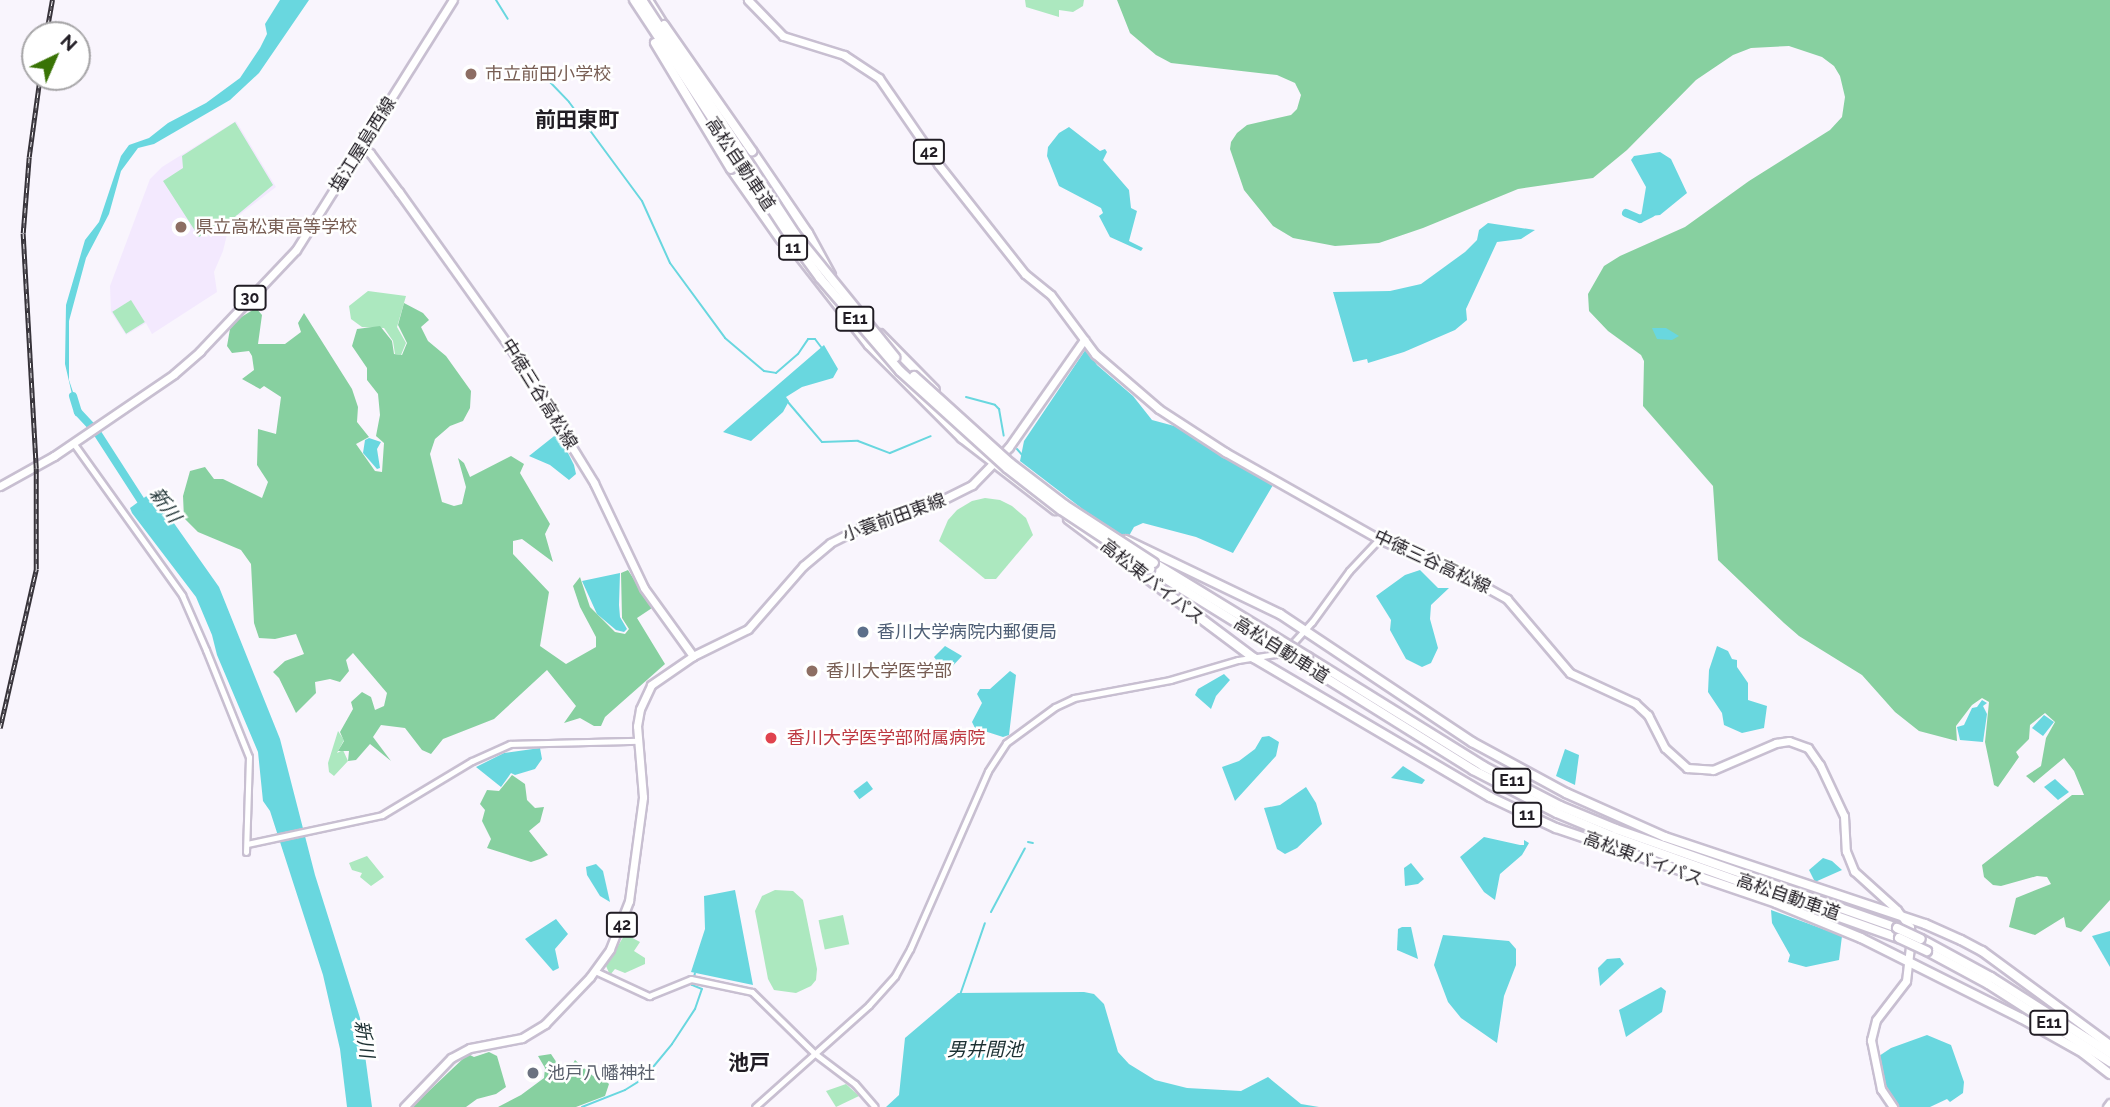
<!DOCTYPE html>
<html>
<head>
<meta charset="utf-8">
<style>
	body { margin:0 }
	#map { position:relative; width:2110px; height:1107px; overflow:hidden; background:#f9f5fd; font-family:Raleway,"Noto Sans JP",sans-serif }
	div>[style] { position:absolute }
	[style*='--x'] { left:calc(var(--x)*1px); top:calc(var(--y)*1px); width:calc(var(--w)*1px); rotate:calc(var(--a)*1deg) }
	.built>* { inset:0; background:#f3e9fe }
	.green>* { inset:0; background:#ace8bf; transform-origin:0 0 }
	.forest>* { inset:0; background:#87d0a0 }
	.water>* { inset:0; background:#69d7df; transform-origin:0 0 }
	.stream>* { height:2px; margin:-1px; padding:0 1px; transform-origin:1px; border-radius:1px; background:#69d7df }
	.river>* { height:8px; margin:-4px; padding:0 4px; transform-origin:4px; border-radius:4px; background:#69d7df }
	.minor-tunnel>* { height:5px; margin-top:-2.5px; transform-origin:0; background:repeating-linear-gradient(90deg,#cecad2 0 5px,transparent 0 7.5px) }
	.roads { filter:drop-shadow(2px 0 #c8bfd1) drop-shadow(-2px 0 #c8bfd1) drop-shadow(0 2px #c8bfd1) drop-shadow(0 -2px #c8bfd1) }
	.minor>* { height:5px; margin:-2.5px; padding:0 2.5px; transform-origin:2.5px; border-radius:2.5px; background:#fff }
	.major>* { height:7px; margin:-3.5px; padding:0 3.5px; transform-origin:3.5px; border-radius:3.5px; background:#fff }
	.highway>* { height:8px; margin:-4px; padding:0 4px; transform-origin:4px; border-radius:4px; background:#fff }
	.rail>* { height:4.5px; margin-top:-2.25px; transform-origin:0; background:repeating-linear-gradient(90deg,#fff 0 5px,#37333a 0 10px); box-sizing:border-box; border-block:2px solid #37333a }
	.bridges { filter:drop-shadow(2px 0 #c8bfd1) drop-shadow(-2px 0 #c8bfd1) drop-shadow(0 2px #c8bfd1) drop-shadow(0 -2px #c8bfd1) }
	.highway-bridge>* { height:8px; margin:-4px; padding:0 4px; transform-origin:4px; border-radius:4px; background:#fff }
	.dots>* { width:19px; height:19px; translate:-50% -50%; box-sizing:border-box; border:4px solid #fff; border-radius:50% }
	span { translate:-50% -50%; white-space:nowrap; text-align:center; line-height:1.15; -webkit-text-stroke:5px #fff; paint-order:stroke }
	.shield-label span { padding:2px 5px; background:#fff; border:2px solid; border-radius:5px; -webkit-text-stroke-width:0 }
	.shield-label { font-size:16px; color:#211d24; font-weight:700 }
	.education-label { font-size:18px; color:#785e54 }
	.left { translate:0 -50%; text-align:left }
	.street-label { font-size:18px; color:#211d24 }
	.service-label { font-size:18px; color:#4e5e75 }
	.health-label { font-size:18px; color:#be3a42 }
	.worship-label { font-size:18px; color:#5b616d }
	.water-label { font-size:19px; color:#1c3032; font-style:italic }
	.quarter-label { font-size:21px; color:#211d24; font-weight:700 }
	.north { position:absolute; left:21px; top:21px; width:70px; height:70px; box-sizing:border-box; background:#fff; border:2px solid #a6a5a7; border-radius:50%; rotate:44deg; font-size:19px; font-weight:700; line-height:28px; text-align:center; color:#211d24 }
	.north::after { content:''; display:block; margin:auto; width:24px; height:32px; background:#397305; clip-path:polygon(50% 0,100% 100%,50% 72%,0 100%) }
</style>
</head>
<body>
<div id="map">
	<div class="built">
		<div style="clip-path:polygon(236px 121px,276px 187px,230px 222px,223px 251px,214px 272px,217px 292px,152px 334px,146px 323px,126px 335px,111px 312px,110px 286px,150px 179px,162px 167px)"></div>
	</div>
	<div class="green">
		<div style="clip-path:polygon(1025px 0,1084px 0,1083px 6px,1073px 12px,1059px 10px,1059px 17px,1026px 7px)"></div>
		<div style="clip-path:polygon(235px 122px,273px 185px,230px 221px,220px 223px,199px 237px,163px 181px,183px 168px,182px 156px)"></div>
		<div style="clip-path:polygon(368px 291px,406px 296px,397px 327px,406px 343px,401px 355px,395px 354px,393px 341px,384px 328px,362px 327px,351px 319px,349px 306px)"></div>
		<div style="left:131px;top:300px;width:26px;height:22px;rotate:58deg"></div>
		<div style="clip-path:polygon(985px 498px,1000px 500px,1012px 506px,1026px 518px,1033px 535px,996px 579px,985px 579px,939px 541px,948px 520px,957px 510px,972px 501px)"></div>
		<div style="clip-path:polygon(338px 731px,344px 740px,337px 753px,343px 750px,348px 761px,334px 776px,329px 772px,328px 763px)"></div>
		<div style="clip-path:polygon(367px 856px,384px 877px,371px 886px,360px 877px,362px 873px,352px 870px,349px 863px)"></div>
		<div style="clip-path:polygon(775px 890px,793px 891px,803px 900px,817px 969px,816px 980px,811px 986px,796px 993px,774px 990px,768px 979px,755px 911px,762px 896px)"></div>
		<div style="left:843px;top:915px;width:30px;height:25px;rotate:78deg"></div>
		<div style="clip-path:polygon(625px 934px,640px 942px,634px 951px,645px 958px,645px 964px,625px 973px,615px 969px,610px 975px,606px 966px)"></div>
		<div style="clip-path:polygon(846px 1084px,859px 1096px,836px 1107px,826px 1091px)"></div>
	</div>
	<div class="forest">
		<div style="clip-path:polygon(1117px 0,2110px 0,2110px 900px,2081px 932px,2066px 927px,2064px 917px,2035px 935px,2009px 927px,2016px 898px,2051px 884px,2047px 877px,2037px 876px,2001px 886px,1993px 885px,1984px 877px,1982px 865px,2072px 795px,2084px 795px,2074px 771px,2064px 758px,2034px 783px,2026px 776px,2041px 766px,2046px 738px,2055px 722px,2045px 713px,2030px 725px,2029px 739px,2016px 752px,2019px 757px,1998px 787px,1994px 785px,1985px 742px,1989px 702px,1982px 698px,1972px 705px,1956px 726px,1957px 741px,1919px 731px,1895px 712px,1862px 675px,1799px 636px,1784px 623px,1718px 560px,1713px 486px,1643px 406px,1644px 361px,1641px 355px,1608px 331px,1589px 311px,1588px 294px,1604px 266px,1620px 256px,1685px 227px,1749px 181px,1830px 130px,1842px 117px,1845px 97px,1840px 76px,1834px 66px,1822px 57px,1789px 46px,1751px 48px,1733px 55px,1696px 80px,1627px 150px,1593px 178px,1518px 189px,1423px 228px,1379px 243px,1335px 246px,1293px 238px,1273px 226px,1244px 190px,1230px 149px,1231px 142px,1237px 133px,1247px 125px,1291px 115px,1297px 109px,1301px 95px,1295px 83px,1277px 75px,1171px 63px,1156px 55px,1130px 33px)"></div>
		<div style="clip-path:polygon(404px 303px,423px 313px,429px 320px,421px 327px,428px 341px,446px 356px,471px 391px,470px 408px,463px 421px,450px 426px,435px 439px,430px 454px,442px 502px,454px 506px,462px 504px,466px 487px,458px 458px,464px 463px,470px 477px,511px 456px,524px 464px,520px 473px,550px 524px,545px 534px,553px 562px,522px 539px,513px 541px,513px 554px,549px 592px,540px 646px,566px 664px,596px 647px,596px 637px,580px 607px,573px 586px,580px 577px,590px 607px,615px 632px,625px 634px,629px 629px,622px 618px,621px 573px,628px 570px,652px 608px,637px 618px,665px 664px,605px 717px,601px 726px,594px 726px,580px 718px,564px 723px,576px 706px,547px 670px,494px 719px,443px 739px,431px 754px,422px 750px,405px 728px,381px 725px,373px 737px,391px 761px,370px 744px,356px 760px,348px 761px,349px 751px,338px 751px,344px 741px,340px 732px,353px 709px,351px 702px,362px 692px,371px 697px,375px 710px,384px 706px,387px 693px,353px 653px,346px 660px,349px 671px,340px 682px,330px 679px,315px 682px,316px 693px,296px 713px,279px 678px,273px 672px,285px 661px,304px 654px,296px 634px,275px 639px,259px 638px,254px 623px,251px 564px,241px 550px,198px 532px,184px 518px,183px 496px,190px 471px,205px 467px,214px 479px,223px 479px,262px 498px,268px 482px,257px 465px,258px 429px,276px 434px,281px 397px,264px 386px,260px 389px,242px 379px,254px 370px,252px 356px,249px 351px,232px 353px,227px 346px,230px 329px,238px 319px,256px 308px,262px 315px,258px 344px,285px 344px,301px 332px,298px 323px,304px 313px,352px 389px,358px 407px,357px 422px,369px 437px,356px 444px,375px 471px,382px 472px,384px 443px,376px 436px,380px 415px,378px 394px,367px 380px,367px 368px,352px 346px,357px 329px,380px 326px,392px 341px,394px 354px,402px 355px,407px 343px,398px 325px)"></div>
		<div style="clip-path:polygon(512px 775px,525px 784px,527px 800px,535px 808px,544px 807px,540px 822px,529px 831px,548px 855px,540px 859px,531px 862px,487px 848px,491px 839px,482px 821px,485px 810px,480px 804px,487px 790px,499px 791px)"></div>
		<div style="clip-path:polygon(489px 1052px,497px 1056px,506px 1087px,496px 1094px,477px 1099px,466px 1107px,412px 1107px,468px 1054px,474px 1057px)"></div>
		<div style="clip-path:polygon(551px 1054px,565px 1075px,575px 1074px,572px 1065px,575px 1060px,593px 1076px,602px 1077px,609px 1084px,605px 1096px,576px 1107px,498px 1107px,521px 1095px,544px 1078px,545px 1068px,538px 1056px)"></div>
	</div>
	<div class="water">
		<div style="clip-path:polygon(280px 0,309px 0,259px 73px,230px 100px,154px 144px,138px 148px,121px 171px,109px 214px,86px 258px,69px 321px,69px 380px,77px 404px,74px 403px,65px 364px,66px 305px,85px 240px,99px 222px,121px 156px,129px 145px,149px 138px,168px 123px,206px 103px,240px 78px,260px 48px,267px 34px,265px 24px)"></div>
		<div style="clip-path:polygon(1069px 127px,1100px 151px,1105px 149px,1107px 152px,1103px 160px,1129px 190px,1131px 208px,1137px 211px,1129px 241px,1143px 248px,1141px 251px,1110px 237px,1099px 216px,1103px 213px,1101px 208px,1059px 186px,1047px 156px,1048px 147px,1059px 133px)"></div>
		<div style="clip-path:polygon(1660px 152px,1671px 159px,1687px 193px,1660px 215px,1641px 217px,1646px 187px,1631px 160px,1634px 156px)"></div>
		<div style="clip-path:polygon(1488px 223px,1535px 230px,1521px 239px,1497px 242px,1466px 309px,1467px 320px,1455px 330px,1404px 352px,1368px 363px,1367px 359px,1353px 362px,1333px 292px,1390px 291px,1421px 284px,1465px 252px,1477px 240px,1479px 230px)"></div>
		<div style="clip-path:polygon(1652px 328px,1666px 328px,1679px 336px,1672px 340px,1657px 339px)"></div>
		<div style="clip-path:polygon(824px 345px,838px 369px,833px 378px,802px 387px,786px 397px,789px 401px,783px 412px,751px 441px,723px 432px)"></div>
		<div style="clip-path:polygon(1086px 349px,1097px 365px,1133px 396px,1152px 420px,1178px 427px,1273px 485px,1233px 553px,1196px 537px,1143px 523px,1134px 527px,1125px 543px,1092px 522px,1080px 507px,1020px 461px,1024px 441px)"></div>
		<div style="clip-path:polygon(558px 433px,574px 465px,576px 474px,569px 480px,550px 465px,529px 456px)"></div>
		<div style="clip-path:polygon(369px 438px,381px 442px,377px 449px,380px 468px,377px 469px,363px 453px,365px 440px)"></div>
		<div style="clip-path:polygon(152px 492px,219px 587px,280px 739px,315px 875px,360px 1018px,372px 1107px,347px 1107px,340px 1049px,323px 975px,270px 811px,263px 801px,258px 752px,217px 655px,212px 635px,196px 597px,132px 513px,130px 508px)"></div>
		<div style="clip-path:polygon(1420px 570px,1438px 588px,1449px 588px,1431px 605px,1430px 619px,1438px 648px,1431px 663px,1422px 667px,1406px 659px,1390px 630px,1391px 620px,1376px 596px,1405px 575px)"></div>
		<div style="clip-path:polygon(620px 573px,619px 605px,620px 617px,627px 629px,624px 632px,616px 630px,597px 614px,582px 581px)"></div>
		<div style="clip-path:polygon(945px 646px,962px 656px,946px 673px,934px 657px)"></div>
		<div style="clip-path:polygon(1717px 646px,1728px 651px,1732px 659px,1737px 660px,1737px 667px,1748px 683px,1748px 700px,1767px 706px,1764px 728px,1742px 733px,1724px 725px,1722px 713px,1708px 692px,1709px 670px)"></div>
		<div style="clip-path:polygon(1010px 671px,1016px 675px,1009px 735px,1003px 737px,975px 728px,972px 722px,982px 703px,977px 694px,980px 689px,990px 689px)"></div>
		<div style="clip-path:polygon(1224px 674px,1230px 680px,1216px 696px,1211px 709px,1195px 695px,1198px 689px)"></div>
		<div style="clip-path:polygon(1982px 700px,1987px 703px,1983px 706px,1987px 714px,1983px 742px,1960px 740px,1957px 727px,1964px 725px,1972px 708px,1977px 707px)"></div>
		<div style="clip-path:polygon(2044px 715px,2054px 722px,2043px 736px,2032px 728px)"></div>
		<div style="clip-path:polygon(1269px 736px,1279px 742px,1276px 756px,1235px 801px,1222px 767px,1239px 761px,1255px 749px,1262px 737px)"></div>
		<div style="clip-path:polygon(540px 748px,542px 759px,535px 769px,515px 775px,511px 773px,501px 787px,476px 767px,504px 753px)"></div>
		<div style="clip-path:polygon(1565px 749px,1579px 755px,1575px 785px,1556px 776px)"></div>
		<div style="clip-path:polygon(1403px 766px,1425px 780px,1422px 784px,1391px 778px)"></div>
		<div style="clip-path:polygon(2055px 779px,2069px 792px,2058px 800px,2044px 787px)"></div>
		<div style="left:867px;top:781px;width:10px;height:17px;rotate:53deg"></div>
		<div style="clip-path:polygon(1306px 787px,1316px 803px,1322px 824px,1297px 848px,1285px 854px,1277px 849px,1264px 808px,1280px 805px)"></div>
		<div style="clip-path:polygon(1484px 837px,1520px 845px,1524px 845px,1524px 840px,1529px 843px,1522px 855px,1500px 874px,1495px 900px,1484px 892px,1460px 857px)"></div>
		<div style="clip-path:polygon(1823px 858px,1832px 861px,1842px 870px,1815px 882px,1809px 870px)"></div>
		<div style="clip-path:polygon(1411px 863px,1424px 879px,1418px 884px,1405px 886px,1404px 868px)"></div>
		<div style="clip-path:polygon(596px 864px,603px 871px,610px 902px,600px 896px,587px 875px,586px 867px)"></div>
		<div style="clip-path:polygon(735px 890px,753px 985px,691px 972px,705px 929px,704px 896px)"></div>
		<div style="clip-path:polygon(1771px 910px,1842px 936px,1839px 960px,1806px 967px,1788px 962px,1790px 955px,1772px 923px)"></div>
		<div style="clip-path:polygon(556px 919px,568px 934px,555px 949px,559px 968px,553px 971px,525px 939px)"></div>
		<div style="clip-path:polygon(1402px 927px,1411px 927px,1418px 959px,1397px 950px,1398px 929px)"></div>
		<div style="clip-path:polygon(2110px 931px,2110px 967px,2092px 936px)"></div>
		<div style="clip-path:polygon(1443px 935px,1509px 941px,1516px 949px,1516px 965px,1504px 996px,1497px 1043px,1461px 1018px,1448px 1002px,1434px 965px)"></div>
		<div style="clip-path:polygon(1620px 958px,1624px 964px,1600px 986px,1598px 968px,1607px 959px)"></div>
		<div style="clip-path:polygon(1661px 987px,1666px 991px,1662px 1012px,1626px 1037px,1619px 1010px)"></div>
		<div style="clip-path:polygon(1084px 992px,1094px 994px,1104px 1004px,1118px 1052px,1129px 1064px,1155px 1080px,1187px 1088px,1241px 1091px,1268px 1077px,1301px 1104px,1319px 1107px,886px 1107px,899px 1095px,905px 1038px,958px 993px)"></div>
		<div style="clip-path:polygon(1927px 1035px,1951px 1045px,1964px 1082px,1963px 1093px,1950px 1102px,1947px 1099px,1930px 1107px,1896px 1107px,1882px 1088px,1876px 1058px,1891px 1048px)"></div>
	</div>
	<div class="stream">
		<div style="--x:496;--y:0;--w:22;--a:58"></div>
		<div style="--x:548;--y:80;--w:30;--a:46"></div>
		<div style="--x:569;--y:102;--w:123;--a:53.6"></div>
		<div style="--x:642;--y:201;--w:68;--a:65.7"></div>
		<div style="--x:670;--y:263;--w:93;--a:53.7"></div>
		<div style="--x:725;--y:338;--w:51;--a:40.2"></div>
		<div style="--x:764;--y:371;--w:12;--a:9"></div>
		<div style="--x:776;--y:373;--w:29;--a:-41"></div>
		<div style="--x:798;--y:354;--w:18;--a:-56"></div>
		<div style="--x:808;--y:339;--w:7;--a:0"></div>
		<div style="--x:815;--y:339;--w:10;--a:53"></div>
		<div style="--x:966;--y:397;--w:30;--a:15"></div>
		<div style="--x:995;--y:405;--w:6;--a:45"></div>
		<div style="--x:999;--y:409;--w:27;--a:80"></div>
		<div style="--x:787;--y:401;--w:54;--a:49.5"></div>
		<div style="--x:822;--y:442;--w:36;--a:-2"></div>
		<div style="--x:858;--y:441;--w:34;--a:21"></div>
		<div style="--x:890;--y:453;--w:44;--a:-22.5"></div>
		<div style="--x:1017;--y:449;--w:9;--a:49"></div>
		<div style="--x:1028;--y:842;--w:5;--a:11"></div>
		<div style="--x:991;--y:912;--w:72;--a:-62"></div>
		<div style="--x:960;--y:995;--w:76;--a:-70.9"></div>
		<div style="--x:582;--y:1107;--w:46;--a:-21.6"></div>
		<div style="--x:625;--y:1090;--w:22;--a:-32"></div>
		<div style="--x:644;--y:1078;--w:44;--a:-50.5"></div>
		<div style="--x:672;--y:1044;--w:42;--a:-56.7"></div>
		<div style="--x:695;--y:1009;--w:21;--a:-71"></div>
		<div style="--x:702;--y:989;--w:11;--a:-158"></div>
		<div style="--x:692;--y:985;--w:12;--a:-76"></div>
	</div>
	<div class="river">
		<div style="--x:1626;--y:213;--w:15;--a:23"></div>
		<div style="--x:1640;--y:219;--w:13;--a:-27"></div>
		<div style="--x:73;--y:396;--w:17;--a:73"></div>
		<div style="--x:78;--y:412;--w:26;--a:47"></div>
		<div style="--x:96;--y:431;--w:90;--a:57.2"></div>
	</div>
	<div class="minor-tunnel">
		<div style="--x:1494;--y:789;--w:22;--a:-63"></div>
	</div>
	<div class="roads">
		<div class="minor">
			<div style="--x:74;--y:444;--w:186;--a:54.4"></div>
			<div style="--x:182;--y:595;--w:60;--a:66.4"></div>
			<div style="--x:206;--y:650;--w:115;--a:68.1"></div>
			<div style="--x:249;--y:757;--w:95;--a:91.8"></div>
			<div style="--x:247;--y:844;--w:138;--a:-12.1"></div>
			<div style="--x:382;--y:815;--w:105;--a:-31"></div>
			<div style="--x:472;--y:761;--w:42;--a:-24.1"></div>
			<div style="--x:510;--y:744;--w:127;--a:-1.4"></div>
			<div style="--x:595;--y:971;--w:60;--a:24.8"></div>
			<div style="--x:649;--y:996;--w:45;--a:-22"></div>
			<div style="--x:691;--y:979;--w:62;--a:12"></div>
			<div style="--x:752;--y:992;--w:87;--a:44.5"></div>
			<div style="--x:814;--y:1053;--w:51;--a:37.1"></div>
			<div style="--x:855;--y:1084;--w:30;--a:49"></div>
			<div style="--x:755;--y:1107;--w:153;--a:-41.8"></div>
			<div style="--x:869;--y:1005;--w:39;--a:-48"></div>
			<div style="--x:895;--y:976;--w:31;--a:-61"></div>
			<div style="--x:910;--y:949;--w:194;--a:-66.3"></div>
			<div style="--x:988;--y:771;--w:33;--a:-57"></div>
			<div style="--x:1006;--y:743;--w:61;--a:-36.3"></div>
			<div style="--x:1055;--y:707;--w:21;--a:-25"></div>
			<div style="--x:1074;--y:698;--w:98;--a:-10.6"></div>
			<div style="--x:1170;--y:680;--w:71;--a:-16.4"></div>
			<div style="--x:1238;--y:660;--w:39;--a:-9"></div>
			<div style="--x:1277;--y:654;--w:18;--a:-34"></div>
			<div style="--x:1292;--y:644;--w:30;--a:-48"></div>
			<div style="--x:1312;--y:622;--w:63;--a:-54"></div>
			<div style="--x:1349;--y:571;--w:44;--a:-46.8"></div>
		</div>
		<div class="major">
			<div style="--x:748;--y:0;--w:50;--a:45.8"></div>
			<div style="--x:783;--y:36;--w:64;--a:17.3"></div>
			<div style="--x:844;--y:55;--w:42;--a:33.3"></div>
			<div style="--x:879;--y:78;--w:104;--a:55.5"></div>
			<div style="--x:938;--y:164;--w:140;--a:51.7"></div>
			<div style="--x:1025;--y:274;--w:33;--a:39"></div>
			<div style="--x:1051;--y:295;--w:74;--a:53.3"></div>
			<div style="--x:1095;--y:354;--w:84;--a:40.7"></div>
			<div style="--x:1159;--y:409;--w:79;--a:33.1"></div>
			<div style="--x:1225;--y:452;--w:177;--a:29.5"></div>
			<div style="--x:1379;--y:539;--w:103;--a:23.6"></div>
			<div style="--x:1473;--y:580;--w:39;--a:29"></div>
			<div style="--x:1507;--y:599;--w:97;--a:49.6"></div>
			<div style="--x:1570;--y:673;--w:72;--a:24.8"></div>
			<div style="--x:1635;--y:703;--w:18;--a:43"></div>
			<div style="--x:1648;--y:715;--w:37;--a:63"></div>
			<div style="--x:1665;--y:748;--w:30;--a:42"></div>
			<div style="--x:1687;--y:768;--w:26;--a:4"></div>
			<div style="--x:1713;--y:770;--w:69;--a:-23.2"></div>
			<div style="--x:1776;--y:743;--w:13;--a:-9"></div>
			<div style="--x:1789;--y:741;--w:20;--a:20"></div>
			<div style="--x:1808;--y:748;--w:21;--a:55"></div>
			<div style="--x:1820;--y:765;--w:56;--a:64.8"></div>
			<div style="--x:1844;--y:816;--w:35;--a:87"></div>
			<div style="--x:1846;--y:851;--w:22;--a:68"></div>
			<div style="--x:1854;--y:871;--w:58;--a:42.2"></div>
			<div style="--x:1897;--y:910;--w:21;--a:53"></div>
			<div style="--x:1910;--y:927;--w:11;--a:85"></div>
			<div style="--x:1911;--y:938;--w:43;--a:96.6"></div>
			<div style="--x:1906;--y:981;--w:49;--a:127.6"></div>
			<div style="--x:1876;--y:1020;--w:21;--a:104"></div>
			<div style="--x:1871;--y:1040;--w:50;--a:78.5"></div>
			<div style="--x:1881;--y:1089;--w:22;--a:56"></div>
			<div style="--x:362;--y:147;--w:10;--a:37"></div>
			<div style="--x:370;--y:153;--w:49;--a:53.4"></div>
			<div style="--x:399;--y:192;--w:201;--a:54.5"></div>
			<div style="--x:516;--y:356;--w:149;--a:58.4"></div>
			<div style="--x:594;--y:483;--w:116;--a:64.5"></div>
			<div style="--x:644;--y:588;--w:84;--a:54.2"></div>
			<div style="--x:0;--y:486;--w:62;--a:-29.1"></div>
			<div style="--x:54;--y:456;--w:145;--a:-34.3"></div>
			<div style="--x:174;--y:374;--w:35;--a:-41"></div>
			<div style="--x:200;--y:351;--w:139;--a:-46.5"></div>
			<div style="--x:296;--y:250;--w:295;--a:-57.9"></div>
			<div style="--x:404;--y:1107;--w:68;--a:-46.2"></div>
			<div style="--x:451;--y:1058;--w:21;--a:-28"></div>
			<div style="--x:470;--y:1048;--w:53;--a:-10.9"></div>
			<div style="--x:522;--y:1038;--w:27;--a:-31"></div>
			<div style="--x:545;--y:1024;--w:65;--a:-46.2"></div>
			<div style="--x:590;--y:977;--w:34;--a:-54"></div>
			<div style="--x:610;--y:949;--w:52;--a:-68.4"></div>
			<div style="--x:629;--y:901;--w:105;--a:-82.3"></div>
			<div style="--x:643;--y:797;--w:71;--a:-94.8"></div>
			<div style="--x:637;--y:726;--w:17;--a:-80"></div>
			<div style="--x:640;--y:709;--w:26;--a:-65"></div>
			<div style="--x:651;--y:685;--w:51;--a:-34.6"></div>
			<div style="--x:693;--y:656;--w:61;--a:-26.1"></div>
			<div style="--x:748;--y:629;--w:84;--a:-48.9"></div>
			<div style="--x:803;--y:566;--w:35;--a:-40"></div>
			<div style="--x:830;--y:543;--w:34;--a:-27"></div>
			<div style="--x:860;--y:528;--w:76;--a:-17.7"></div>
			<div style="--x:932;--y:505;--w:45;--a:-26.6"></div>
			<div style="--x:972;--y:485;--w:53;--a:-45.8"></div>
			<div style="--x:1009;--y:447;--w:131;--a:-55"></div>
			<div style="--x:2107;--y:1107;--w:5;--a:-53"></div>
		</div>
		<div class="highway">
			<div style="--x:648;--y:0;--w:34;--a:58"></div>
			<div style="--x:696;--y:103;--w:164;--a:56.4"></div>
			<div style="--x:787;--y:240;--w:133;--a:52"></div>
			<div style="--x:869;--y:345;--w:132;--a:45"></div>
			<div style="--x:962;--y:438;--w:118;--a:37.7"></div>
			<div style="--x:752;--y:151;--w:99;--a:55.7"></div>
			<div style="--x:808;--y:233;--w:48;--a:61.3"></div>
			<div style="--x:731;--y:169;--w:87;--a:54.8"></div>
			<div style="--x:782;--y:207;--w:46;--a:55.6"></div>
			<div style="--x:880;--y:334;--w:78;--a:45.5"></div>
			<div style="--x:1068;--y:519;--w:232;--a:36.8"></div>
			<div style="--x:1254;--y:658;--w:274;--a:30.5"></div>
			<div style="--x:1490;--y:797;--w:73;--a:25.2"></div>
			<div style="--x:1556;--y:828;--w:232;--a:18.8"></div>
			<div style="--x:1776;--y:903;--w:92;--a:22.4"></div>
			<div style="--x:1861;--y:938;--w:179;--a:26.6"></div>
			<div style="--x:2021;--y:1018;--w:71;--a:29.4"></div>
			<div style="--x:2083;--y:1053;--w:34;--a:38"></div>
			<div style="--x:1126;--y:540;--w:171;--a:25.7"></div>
			<div style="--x:1280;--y:614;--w:231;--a:33.7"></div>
			<div style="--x:1472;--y:742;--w:107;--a:28.5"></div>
			<div style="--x:1566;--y:793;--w:108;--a:24"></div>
			<div style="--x:1665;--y:837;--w:274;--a:18.5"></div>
			<div style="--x:1925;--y:924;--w:39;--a:24"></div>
			<div style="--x:1961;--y:940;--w:24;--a:28"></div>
			<div style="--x:1982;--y:951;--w:159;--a:36.3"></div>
			<div style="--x:1154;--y:563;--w:127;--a:31.4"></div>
			<div style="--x:1150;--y:569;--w:123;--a:31.8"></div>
			<div style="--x:1308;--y:657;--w:206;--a:31.9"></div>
			<div style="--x:1483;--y:766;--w:87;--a:27.5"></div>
			<div style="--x:1560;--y:806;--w:61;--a:22.3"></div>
			<div style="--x:1616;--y:829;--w:298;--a:19.4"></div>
			<div style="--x:1302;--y:663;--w:202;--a:32"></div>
			<div style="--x:1473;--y:770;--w:94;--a:27.1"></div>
			<div style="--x:1557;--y:813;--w:60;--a:22.7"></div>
			<div style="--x:1612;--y:836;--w:305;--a:19.6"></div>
			<div style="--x:1921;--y:939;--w:80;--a:28.5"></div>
			<div style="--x:1991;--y:977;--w:141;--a:32.6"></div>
			<div style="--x:1927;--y:951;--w:69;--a:28.4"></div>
			<div style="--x:1988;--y:984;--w:145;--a:32.6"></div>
		</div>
	</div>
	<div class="rail">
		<div style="--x:46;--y:35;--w:36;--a:-80"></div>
		<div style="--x:0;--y:728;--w:163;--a:-77.2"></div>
		<div style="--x:36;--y:569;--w:101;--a:-90"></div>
		<div style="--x:36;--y:468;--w:235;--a:-93.2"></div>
		<div style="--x:23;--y:233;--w:76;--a:-85.5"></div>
		<div style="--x:29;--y:157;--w:81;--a:-82.2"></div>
	</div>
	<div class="bridges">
		<div class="highway-bridge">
			<div style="--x:634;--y:0;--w:284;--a:56.6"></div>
			<div style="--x:790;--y:237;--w:51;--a:53.8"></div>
			<div style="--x:820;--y:278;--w:123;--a:49.3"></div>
			<div style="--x:900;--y:371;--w:144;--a:42.2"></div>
			<div style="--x:1007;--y:468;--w:68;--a:37.9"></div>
			<div style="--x:1061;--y:510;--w:107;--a:33.5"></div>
			<div style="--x:642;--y:0;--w:280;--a:56.8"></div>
			<div style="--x:795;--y:234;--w:159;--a:50.9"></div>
			<div style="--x:664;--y:25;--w:154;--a:55.1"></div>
			<div style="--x:655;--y:43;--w:147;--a:58.9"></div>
			<div style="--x:914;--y:376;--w:130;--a:42.2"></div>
			<div style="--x:1010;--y:463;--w:69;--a:37.4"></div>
			<div style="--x:1065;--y:505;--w:106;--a:33.1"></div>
			<div style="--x:1262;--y:629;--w:54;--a:31.3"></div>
			<div style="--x:1255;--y:634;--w:55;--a:31.7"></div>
			<div style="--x:1897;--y:928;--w:26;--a:25"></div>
			<div style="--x:1899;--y:938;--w:31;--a:25"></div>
		</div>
	</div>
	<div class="dots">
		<div style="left:471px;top:74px;background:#8d6e63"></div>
		<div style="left:181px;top:227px;background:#8d6e63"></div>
		<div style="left:863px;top:632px;background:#5c6f8a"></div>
		<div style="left:812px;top:671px;background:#8d6e63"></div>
		<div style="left:771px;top:738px;background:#e0444e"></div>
		<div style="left:533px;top:1073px;background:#6b7280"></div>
	</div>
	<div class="shield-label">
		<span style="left:929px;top:152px">42</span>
		<span style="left:793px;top:248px">11</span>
		<span style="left:250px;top:298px">30</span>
		<span style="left:855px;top:319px">E11</span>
		<span style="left:1512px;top:781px">E11</span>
		<span style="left:1527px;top:815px">11</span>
		<span style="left:622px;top:925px">42</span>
		<span style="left:2049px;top:1023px">E11</span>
	</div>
	<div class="education-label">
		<span class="left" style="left:485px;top:74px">市立前田小学校</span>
		<span class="left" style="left:195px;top:227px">県立高松東高等学校</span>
		<span class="left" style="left:826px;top:671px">香川大学医学部</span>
	</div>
	<div class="street-label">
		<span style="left:363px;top:145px;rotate:-58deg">塩江屋島西線</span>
		<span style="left:740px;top:164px;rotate:56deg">高松自動車道</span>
		<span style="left:539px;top:394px;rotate:58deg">中徳三谷高松線</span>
		<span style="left:894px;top:518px;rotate:-20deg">小蓑前田東線</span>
		<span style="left:1432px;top:562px;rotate:25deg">中徳三谷高松線</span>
		<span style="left:1152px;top:582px;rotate:38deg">高松東バイパス</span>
		<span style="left:1281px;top:650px;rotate:32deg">高松自動車道</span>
		<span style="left:1643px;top:859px;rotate:20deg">高松東バイパス</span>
		<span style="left:1788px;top:897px;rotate:19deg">高松自動車道</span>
	</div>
	<div class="service-label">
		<span class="left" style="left:877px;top:632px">香川大学病院内郵便局</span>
	</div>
	<div class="health-label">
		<span class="left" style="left:787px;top:738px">香川大学医学部附属病院</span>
	</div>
	<div class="worship-label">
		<span class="left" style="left:547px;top:1073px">池戸八幡神社</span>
	</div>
	<div class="water-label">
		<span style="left:165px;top:505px;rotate:54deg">新川</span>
		<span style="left:364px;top:1039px;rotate:81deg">新川</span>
		<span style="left:985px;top:1050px">男井間池</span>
	</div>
	<div class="quarter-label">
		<span style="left:577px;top:120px">前田東町</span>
		<span style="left:749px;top:1063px">池戸</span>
	</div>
	<div class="north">N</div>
</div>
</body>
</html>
